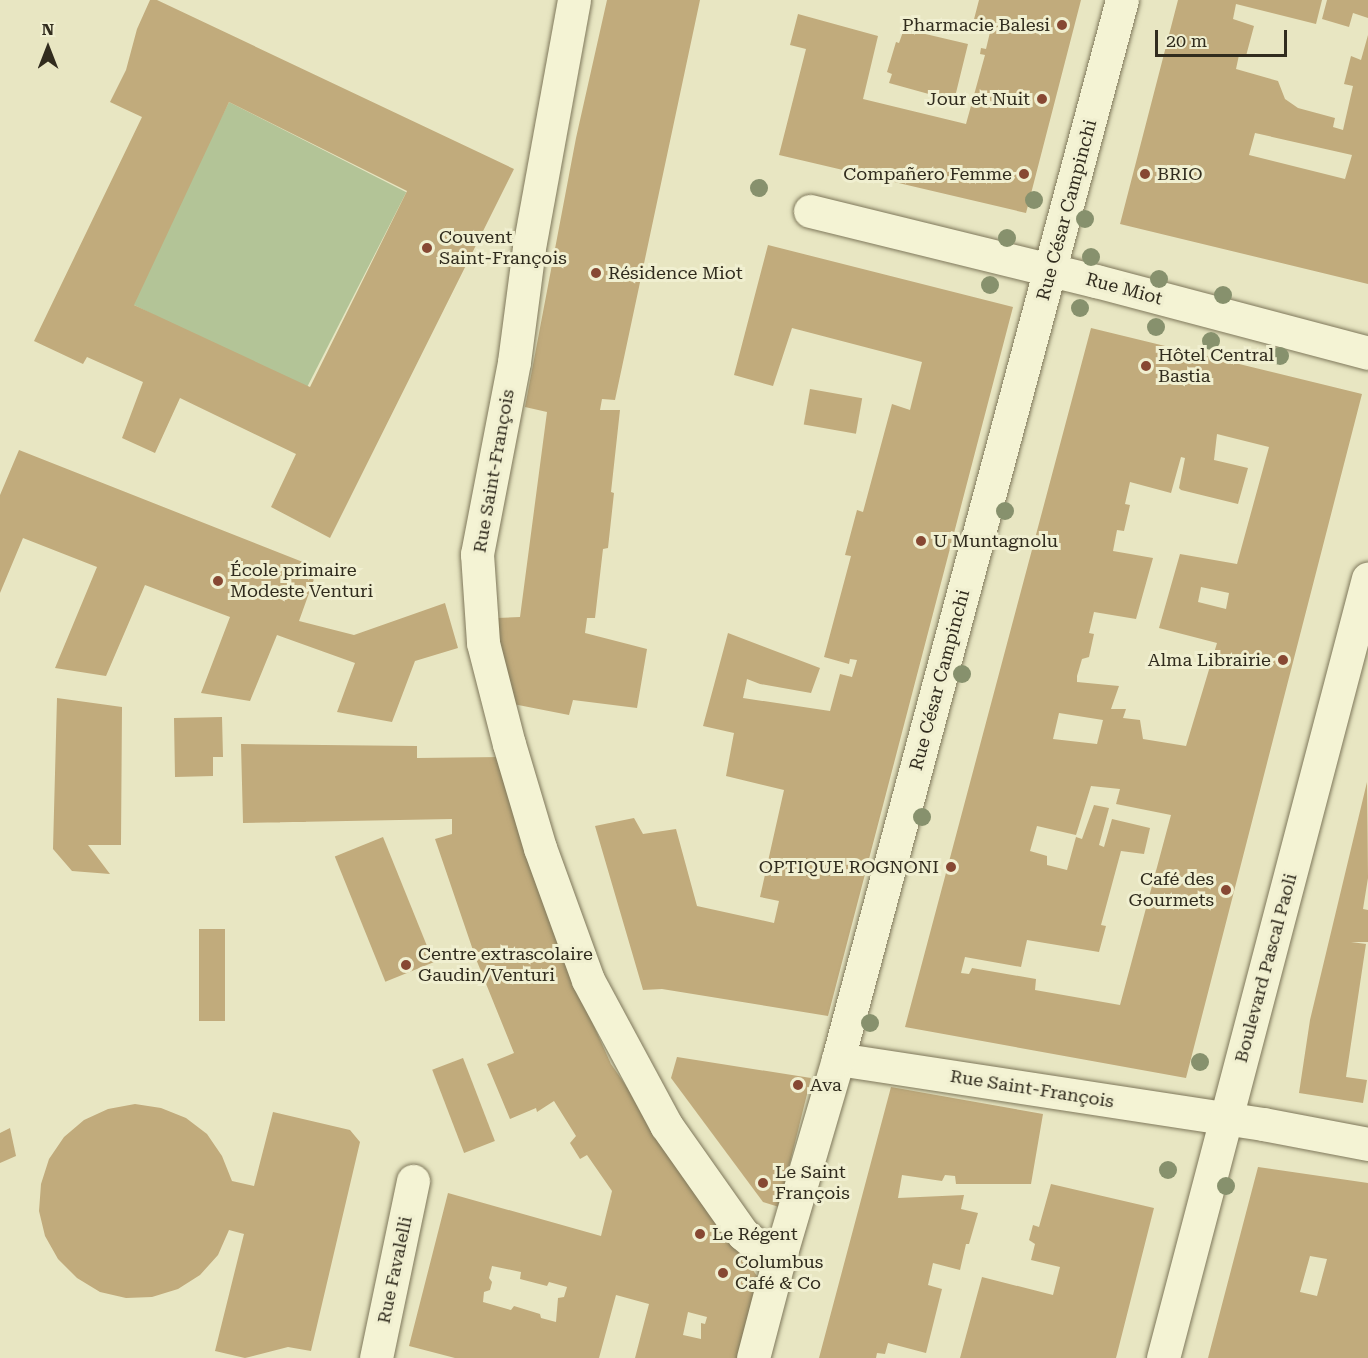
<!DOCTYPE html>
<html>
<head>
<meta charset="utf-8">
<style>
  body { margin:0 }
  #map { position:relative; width:1368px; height:1358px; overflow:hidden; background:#e8e6c2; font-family:"Roboto Serif",serif }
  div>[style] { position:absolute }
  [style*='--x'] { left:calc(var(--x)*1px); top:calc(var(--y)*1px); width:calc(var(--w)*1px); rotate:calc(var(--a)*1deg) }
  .green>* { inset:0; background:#b3c497; transform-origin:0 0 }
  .building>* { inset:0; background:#c1ab7c; transform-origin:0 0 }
  .roads { filter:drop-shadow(0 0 2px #7f785b) drop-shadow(0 0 2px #7f785b) }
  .street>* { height:33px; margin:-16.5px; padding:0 16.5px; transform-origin:16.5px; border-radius:16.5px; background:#f4f3d4 }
  .secondary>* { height:33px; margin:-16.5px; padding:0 16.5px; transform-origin:16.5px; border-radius:16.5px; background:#f4f3d4 }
  .trees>* { width:18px; height:18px; margin:-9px; border-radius:50%; background:#87916d }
  .dots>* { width:16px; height:16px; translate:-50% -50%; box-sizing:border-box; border:3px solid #f0efd0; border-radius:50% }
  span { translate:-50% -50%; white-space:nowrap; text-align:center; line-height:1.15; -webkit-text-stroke:6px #f0efd0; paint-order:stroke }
  .poi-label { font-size:18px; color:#312c1e }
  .right { translate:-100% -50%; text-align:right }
  .left { translate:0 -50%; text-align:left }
  .street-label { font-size:18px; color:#312c1e }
  .north { position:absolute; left:18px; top:18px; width:60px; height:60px; -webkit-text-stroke:4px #f0efd0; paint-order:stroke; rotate:0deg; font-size:16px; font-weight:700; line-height:24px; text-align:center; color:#312c1e }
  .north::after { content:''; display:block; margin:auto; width:21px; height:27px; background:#312c1e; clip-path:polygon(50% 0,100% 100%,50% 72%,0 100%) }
  .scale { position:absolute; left:1155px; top:30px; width:132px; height:27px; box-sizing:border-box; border:3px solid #312c1e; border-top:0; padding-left:8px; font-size:18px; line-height:21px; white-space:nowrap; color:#312c1e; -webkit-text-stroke:4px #f0efd0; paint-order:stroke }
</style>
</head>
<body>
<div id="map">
  <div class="green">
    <div style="left:229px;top:102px;width:199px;height:224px;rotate:27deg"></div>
  </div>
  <div class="building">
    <div style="clip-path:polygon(evenodd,150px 0,157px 0,514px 169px,330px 538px,271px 507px,296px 454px,180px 398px,155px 453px,122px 438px,143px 382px,87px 357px,83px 364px,34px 341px,142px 117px,110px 102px,126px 70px,137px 29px,150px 0,229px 102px,407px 191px,310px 387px,134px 305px,229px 102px)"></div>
    <div style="clip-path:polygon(607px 0,700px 0,615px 400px,602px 399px,600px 410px,620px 410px,611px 492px,614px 493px,608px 548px,603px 549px,595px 618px,587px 618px,585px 633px,647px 649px,637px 708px,573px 700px,569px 715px,508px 703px,497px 618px,520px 617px,547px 412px,525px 407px,576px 138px)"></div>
    <div style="clip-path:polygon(979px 0,1081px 0,1026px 213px,779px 155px,806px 49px,790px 45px,798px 14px,878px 36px,863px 99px,966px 124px,985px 55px,980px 54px,981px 48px,986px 49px,991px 28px,973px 23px)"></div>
    <div style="clip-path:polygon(evenodd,1178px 0,1322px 0,1316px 24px,1236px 4px,1233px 19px,1254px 26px,1246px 56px,1239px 55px,1236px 69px,1278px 81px,1285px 99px,1298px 108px,1335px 118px,1333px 127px,1343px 130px,1353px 86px,1344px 84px,1351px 56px,1361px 60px,1368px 35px,1368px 284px,1120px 224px,1178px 0,1255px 133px,1352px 155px,1345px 179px,1249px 155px,1255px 133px)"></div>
    <div style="clip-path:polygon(1327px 0,1368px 0,1368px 18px,1353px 13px,1349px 27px,1322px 19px)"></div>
    <div style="clip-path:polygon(904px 29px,968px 44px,954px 101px,889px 83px,892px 74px,887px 72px,896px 42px,899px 43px)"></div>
    <div style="clip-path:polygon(768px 245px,1013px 307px,828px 1016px,662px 989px,643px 990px,595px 826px,634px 818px,643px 834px,676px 829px,697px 906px,774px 923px,779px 901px,760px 897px,784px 790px,726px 776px,734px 733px,703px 726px,728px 633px,820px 668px,811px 693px,760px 684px,747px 679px,743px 698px,830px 711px,840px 674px,852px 677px,857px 660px,850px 659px,849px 664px,824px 657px,851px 556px,845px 555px,857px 510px,863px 512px,892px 404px,910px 410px,922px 362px,792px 328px,773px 386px,734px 375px)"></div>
    <div style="clip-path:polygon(evenodd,1091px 328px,1362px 394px,1186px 1078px,905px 1027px,1091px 328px,1217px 434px,1269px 447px,1237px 564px,1180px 554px,1159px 628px,1217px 643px,1186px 746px,1143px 739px,1140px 720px,1123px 718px,1126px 709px,1111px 709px,1119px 686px,1077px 682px,1077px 676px,1082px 659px,1089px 657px,1094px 634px,1089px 633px,1094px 612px,1136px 619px,1153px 558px,1113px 551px,1117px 530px,1124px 531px,1130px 505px,1125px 504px,1130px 482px,1171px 493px,1181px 457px,1185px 458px,1179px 488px,1181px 490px,1238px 504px,1248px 468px,1214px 460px,1217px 434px,1091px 328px,1201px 587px,1229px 593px,1226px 609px,1198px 602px,1201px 587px,1091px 328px,1059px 713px,1103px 720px,1097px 744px,1053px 739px,1059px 713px,1091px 328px,1091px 786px,1120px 789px,1116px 804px,1171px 815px,1120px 1005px,1035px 990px,1036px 979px,972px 968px,969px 974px,961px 973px,965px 957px,1021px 967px,1027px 940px,1099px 952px,1106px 926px,1101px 925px,1121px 851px,1144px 854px,1150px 828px,1112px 819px,1104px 847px,1099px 845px,1109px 808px,1094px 805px,1082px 839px,1076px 837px,1067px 870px,1047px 865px,1047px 856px,1030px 851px,1037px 826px,1076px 835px,1091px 786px)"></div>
    <div style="left:810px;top:389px;width:53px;height:36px;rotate:10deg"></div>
    <div style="clip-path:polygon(19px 450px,318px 568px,299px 621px,354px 635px,445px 603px,458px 648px,415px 661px,392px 722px,337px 712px,355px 663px,277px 635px,250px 701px,201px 693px,230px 617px,145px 585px,106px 676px,55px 668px,97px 567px,23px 538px,0 593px,0 495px)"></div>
    <div style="clip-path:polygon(57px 698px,122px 707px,121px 845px,88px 845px,110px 874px,72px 871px,53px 849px)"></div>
    <div style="clip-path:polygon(222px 717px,223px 757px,213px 757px,213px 776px,175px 777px,174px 718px)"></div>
    <div style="clip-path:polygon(evenodd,241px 744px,417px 746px,417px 758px,502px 757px,580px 995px,611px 1064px,757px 1276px,759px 1281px,739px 1358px,635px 1358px,649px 1304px,616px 1295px,599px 1358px,455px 1358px,409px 1346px,448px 1193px,601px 1236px,612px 1191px,587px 1155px,580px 1159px,570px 1143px,576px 1136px,554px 1101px,537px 1112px,536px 1108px,510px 1119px,487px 1064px,514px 1053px,476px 959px,435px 839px,452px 834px,452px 819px,243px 823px,241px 744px,492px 1266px,521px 1272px,520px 1279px,547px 1286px,549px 1282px,567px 1287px,564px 1297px,558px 1298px,556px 1322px,541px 1318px,540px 1314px,514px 1306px,511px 1310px,483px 1302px,484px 1292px,490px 1290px,492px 1282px,489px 1278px,492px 1266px,241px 744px,688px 1312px,707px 1317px,705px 1324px,701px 1323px,701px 1339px,683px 1335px,688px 1312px)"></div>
    <div style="clip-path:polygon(1367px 782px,1368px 878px,1363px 909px,1368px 910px,1368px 942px,1351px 942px,1366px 944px,1346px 1077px,1367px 1080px,1363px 1103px,1299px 1093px,1310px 1020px)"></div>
    <div style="left:383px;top:837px;width:135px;height:52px;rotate:68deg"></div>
    <div style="left:199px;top:929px;width:26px;height:92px"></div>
    <div style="clip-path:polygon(677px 1057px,811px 1078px,779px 1207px,763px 1202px,671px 1078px)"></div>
    <div style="left:463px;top:1058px;width:89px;height:33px;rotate:69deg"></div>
    <div style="clip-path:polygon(891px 1087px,1043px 1114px,1031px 1184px,956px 1184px,955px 1176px,945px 1175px,942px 1181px,902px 1175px,898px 1198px,964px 1195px,961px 1209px,978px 1213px,969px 1244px,966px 1244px,960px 1270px,933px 1263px,928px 1285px,942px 1289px,926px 1353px,888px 1343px,885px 1354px,877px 1353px,876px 1358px,819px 1358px)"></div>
    <div style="clip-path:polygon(135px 1104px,161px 1108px,186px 1118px,207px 1134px,222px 1156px,232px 1181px,254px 1186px,273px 1112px,350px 1130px,360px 1142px,311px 1351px,288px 1347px,245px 1358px,215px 1351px,244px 1234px,229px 1230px,218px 1255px,200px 1275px,178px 1289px,152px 1297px,126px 1298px,100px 1292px,77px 1278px,58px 1259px,45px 1236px,39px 1211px,41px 1184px,49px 1159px,64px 1137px,84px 1120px,108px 1109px)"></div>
    <div style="clip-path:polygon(10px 1128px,16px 1156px,0 1163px,0 1133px)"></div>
    <div style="clip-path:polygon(evenodd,1258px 1167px,1368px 1183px,1368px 1358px,1208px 1358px,1258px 1167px,1310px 1256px,1327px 1259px,1317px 1296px,1300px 1292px,1310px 1256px)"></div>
    <div style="clip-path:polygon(1051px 1184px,1154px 1208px,1116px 1358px,960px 1358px,982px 1277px,1053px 1295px,1060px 1267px,1031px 1260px,1035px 1244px,1029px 1240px,1033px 1225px,1039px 1227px)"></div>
  </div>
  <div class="roads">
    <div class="street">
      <div style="--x:574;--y:0;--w:252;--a:100.3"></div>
      <div style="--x:529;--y:248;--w:115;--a:97.5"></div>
      <div style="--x:514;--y:362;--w:196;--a:100.9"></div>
      <div style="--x:477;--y:554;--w:89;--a:86.1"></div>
      <div style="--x:483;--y:643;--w:104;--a:75.6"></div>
      <div style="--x:509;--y:744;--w:109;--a:73.4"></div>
      <div style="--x:540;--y:848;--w:140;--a:70"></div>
      <div style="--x:588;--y:980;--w:165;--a:61.7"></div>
      <div style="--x:666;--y:1125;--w:133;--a:54.8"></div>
      <div style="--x:743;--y:1234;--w:45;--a:39.6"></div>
      <div style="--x:810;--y:211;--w:294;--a:13.8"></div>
      <div style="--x:1096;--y:281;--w:281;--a:14.8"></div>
      <div style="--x:838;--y:1059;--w:430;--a:8.7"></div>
      <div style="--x:1263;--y:1124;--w:107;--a:10.8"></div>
      <div style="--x:376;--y:1358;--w:181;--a:-78.2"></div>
    </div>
    <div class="secondary">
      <div style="--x:753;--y:1358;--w:98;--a:-75.3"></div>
      <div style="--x:778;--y:1263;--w:213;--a:-73.6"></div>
      <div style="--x:838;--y:1059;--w:1096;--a:-74.99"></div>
      <div style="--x:1163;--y:1358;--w:806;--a:-75.27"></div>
    </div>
  </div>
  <div class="trees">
    <div style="left:759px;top:188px"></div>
    <div style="left:1034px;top:200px"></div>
    <div style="left:1085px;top:219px"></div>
    <div style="left:1007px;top:238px"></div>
    <div style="left:1091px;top:257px"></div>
    <div style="left:1159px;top:279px"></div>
    <div style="left:990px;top:285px"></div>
    <div style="left:1223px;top:295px"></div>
    <div style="left:1080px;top:308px"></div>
    <div style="left:1156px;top:327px"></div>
    <div style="left:1211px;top:341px"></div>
    <div style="left:1280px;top:356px"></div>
    <div style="left:1005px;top:511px"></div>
    <div style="left:962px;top:674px"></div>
    <div style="left:922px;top:817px"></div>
    <div style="left:870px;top:1023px"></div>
    <div style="left:1200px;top:1062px"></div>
    <div style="left:1168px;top:1170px"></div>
    <div style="left:1226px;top:1186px"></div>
  </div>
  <div class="dots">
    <div style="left:1062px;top:25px;background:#874833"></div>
    <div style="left:1042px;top:99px;background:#874833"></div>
    <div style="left:1024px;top:174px;background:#874833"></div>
    <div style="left:1145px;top:174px;background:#874833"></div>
    <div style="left:427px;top:248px;background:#874833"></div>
    <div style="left:596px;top:273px;background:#874833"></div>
    <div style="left:1146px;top:366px;background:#874833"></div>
    <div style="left:921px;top:541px;background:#874833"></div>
    <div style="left:218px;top:581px;background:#874833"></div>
    <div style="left:1283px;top:660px;background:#874833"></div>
    <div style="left:951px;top:867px;background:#874833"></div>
    <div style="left:1226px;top:890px;background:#874833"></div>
    <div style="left:406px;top:965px;background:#874833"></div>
    <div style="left:798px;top:1085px;background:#874833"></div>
    <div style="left:763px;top:1183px;background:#874833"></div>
    <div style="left:700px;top:1234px;background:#874833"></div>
    <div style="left:723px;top:1273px;background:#874833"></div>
  </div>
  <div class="poi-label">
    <span class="right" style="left:1050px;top:25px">Pharmacie Balesi</span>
    <span class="right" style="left:1030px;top:99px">Jour et Nuit</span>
    <span class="right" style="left:1012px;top:174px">Compañero Femme</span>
    <span class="left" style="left:1157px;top:174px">BRIO</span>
    <span class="left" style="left:439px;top:248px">Couvent<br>Saint-François</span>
    <span class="left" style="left:608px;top:273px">Résidence Miot</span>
    <span class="left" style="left:1158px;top:366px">Hôtel Central<br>Bastia</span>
    <span class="left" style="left:933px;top:541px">U Muntagnolu</span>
    <span class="left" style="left:230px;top:581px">École primaire<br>Modeste Venturi</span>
    <span class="right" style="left:1271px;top:660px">Alma Librairie</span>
    <span class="right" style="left:939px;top:867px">OPTIQUE ROGNONI</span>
    <span class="right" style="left:1214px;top:890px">Café des<br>Gourmets</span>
    <span class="left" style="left:418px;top:965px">Centre extrascolaire<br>Gaudin/Venturi</span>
    <span class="left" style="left:810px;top:1085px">Ava</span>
    <span class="left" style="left:775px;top:1183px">Le Saint<br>François</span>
    <span class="left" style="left:712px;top:1234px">Le Régent</span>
    <span class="left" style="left:735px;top:1273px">Columbus<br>Café &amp; Co</span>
  </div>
  <div class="street-label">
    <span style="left:1067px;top:210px;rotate:-75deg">Rue César Campinchi</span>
    <span style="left:1124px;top:289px;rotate:15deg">Rue Miot</span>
    <span style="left:494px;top:471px;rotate:-80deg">Rue Saint-François</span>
    <span style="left:940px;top:680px;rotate:-75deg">Rue César Campinchi</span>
    <span style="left:1266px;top:968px;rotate:-75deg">Boulevard Pascal Paoli</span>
    <span style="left:1032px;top:1089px;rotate:9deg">Rue Saint-François</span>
    <span style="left:395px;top:1270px;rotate:-78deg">Rue Favalelli</span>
  </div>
  <div class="north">N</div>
  <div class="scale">20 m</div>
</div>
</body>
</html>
